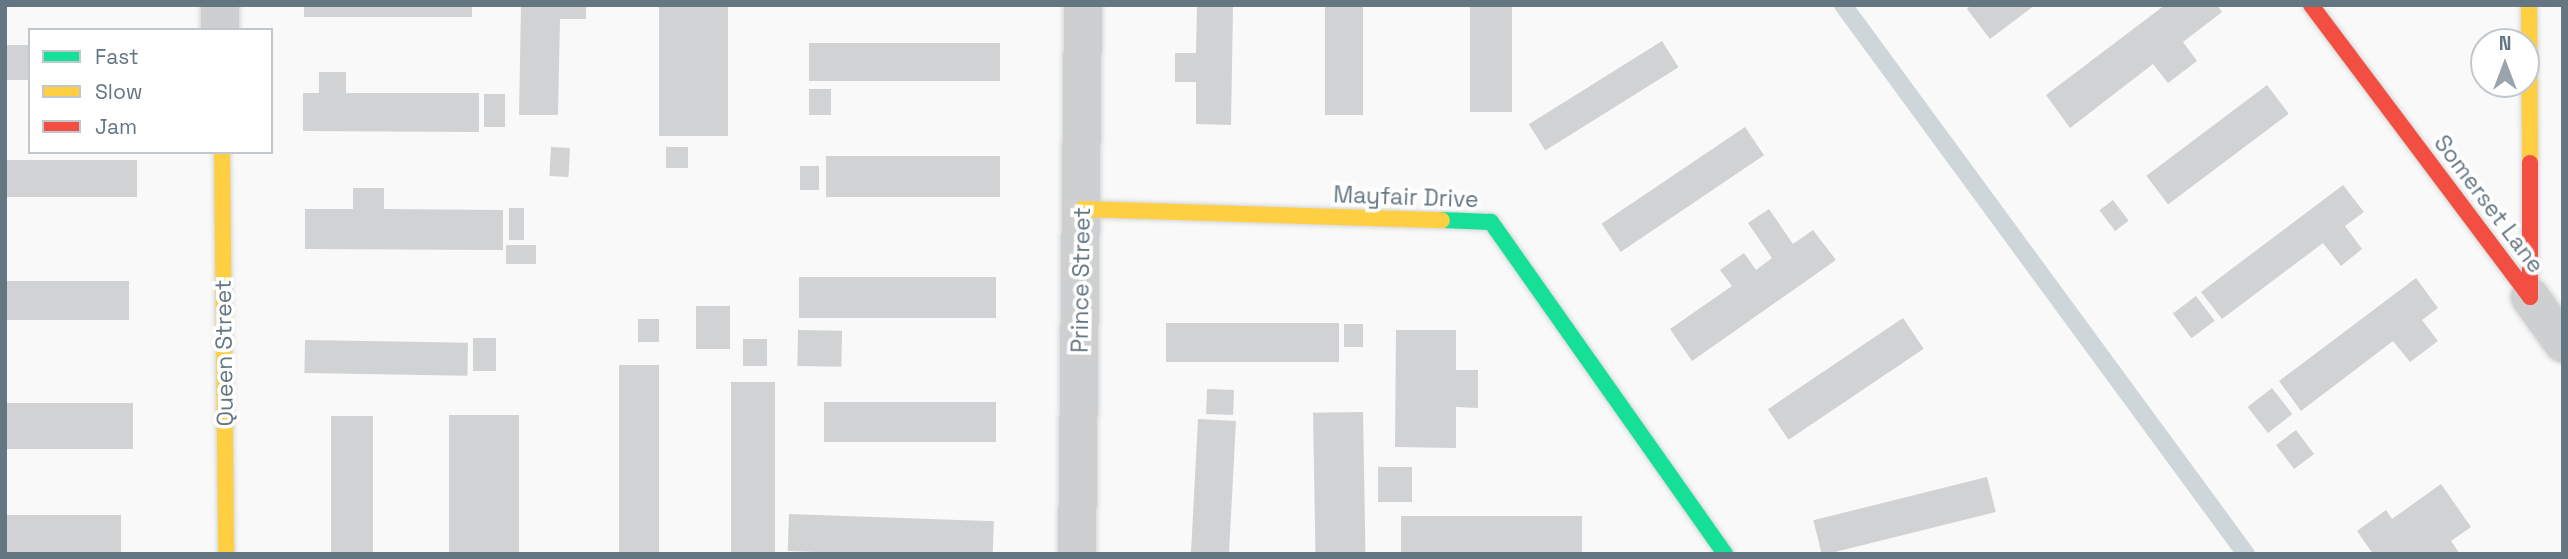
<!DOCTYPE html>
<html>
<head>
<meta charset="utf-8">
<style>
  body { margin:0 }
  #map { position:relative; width:2568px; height:559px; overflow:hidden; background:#f9f9f9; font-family:"Space Grotesk",sans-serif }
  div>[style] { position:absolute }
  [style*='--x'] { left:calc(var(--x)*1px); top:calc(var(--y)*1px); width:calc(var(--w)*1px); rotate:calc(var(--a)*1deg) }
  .stream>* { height:18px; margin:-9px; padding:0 9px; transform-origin:9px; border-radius:9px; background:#ced6d9 }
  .building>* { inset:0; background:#d0d2d3; transform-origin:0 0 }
  .roads { filter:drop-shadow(0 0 2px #d5d6d7) drop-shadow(0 0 2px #d5d6d7) }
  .street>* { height:38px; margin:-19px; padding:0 19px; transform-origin:19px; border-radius:19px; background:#cecfd0 }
  .fast>* { height:16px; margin:-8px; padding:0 8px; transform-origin:8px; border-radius:8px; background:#16e098 }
  .slow>* { height:16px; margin:-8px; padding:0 8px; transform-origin:8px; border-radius:8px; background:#ffcf43 }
  .jam>* { height:16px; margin:-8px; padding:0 8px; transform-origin:8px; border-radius:8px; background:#f24e42 }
  span { translate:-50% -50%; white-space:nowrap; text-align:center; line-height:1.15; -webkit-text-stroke:7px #fff; paint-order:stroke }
  .street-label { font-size:23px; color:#657683 }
  .frame { position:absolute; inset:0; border:7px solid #657683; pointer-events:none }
  .legend { position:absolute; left:28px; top:28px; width:245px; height:126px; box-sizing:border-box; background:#fff; border:2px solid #c1c8cd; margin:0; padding:9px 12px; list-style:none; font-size:21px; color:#657683 }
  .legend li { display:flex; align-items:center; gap:14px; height:35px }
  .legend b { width:35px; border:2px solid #c1c8cd }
  .north { position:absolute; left:2470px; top:28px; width:70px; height:70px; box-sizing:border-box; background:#fff; border:2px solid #c1c8cd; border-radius:50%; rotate:0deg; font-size:19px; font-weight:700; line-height:28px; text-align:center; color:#657683 }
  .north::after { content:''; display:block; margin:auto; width:24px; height:32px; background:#99a4ac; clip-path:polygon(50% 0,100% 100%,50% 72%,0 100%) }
</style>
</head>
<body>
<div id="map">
  <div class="stream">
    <div style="--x:1843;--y:5;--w:681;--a:53.72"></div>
  </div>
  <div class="building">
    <div style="left:304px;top:5px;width:168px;height:12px"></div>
    <div style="clip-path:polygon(521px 5px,586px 5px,586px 19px,560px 19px,558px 115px,519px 115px)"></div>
    <div style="left:659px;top:5px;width:69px;height:131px"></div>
    <div style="clip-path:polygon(1197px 5px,1233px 5px,1231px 125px,1196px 124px,1196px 82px,1175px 82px,1175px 53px,1196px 53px)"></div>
    <div style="left:1325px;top:5px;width:38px;height:110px"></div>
    <div style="left:1470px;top:5px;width:42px;height:107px"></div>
    <div style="clip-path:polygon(1971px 5px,2035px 5px,1990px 39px,1967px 9px)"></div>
    <div style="clip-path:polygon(2165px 5px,2217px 5px,2222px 12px,2183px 42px,2197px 61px,2168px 83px,2153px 64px,2070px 128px,2046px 95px)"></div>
    <div style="left:1662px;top:41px;width:31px;height:157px;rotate:58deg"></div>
    <div style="left:809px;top:43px;width:191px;height:38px"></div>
    <div style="left:5px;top:45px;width:25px;height:35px"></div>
    <div style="clip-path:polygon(319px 72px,346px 72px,346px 93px,479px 93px,479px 132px,303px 131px,303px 93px,319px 93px)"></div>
    <div style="left:2267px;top:85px;width:36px;height:151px;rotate:53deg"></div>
    <div style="left:809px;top:89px;width:22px;height:26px"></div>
    <div style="left:484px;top:94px;width:21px;height:33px"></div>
    <div style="left:1745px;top:127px;width:34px;height:173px;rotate:56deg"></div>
    <div style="left:551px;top:147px;width:19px;height:29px;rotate:3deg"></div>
    <div style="left:666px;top:147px;width:22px;height:21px"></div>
    <div style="left:826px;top:156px;width:174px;height:41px"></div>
    <div style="left:5px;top:160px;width:132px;height:37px"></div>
    <div style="left:800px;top:166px;width:19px;height:24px"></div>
    <div style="clip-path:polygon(2343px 185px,2364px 212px,2345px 226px,2362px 249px,2341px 266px,2323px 243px,2222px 319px,2201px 292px)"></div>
    <div style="clip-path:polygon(353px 188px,384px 188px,384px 209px,503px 210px,503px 250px,305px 249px,305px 209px,353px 209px)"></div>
    <div style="left:2113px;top:200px;width:26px;height:17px;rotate:53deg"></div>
    <div style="left:509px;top:208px;width:15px;height:32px"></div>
    <div style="clip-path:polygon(1769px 209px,1793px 244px,1813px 230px,1836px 260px,1692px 361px,1670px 329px,1732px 286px,1720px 270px,1744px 253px,1756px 270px,1772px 258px,1748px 223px)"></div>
    <div style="left:506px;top:245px;width:30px;height:19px"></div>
    <div style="left:799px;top:277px;width:197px;height:41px"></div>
    <div style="clip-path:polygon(2416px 278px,2438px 308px,2422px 320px,2438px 341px,2410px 362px,2393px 341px,2301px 411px,2279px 381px)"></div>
    <div style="left:5px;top:281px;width:124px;height:39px"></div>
    <div style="left:2196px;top:296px;width:31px;height:29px;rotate:53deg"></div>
    <div style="left:696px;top:306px;width:34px;height:43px"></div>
    <div style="left:1903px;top:318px;width:37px;height:163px;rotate:56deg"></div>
    <div style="left:638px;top:319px;width:21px;height:23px"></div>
    <div style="left:1166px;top:323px;width:173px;height:39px"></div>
    <div style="left:1344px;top:324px;width:19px;height:23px"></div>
    <div style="left:798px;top:330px;width:44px;height:36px;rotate:1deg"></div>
    <div style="clip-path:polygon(1396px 330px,1456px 330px,1456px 370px,1478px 370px,1478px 408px,1456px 407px,1456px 448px,1395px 447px)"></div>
    <div style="left:473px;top:338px;width:23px;height:33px"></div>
    <div style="left:743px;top:339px;width:24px;height:27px"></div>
    <div style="left:305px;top:340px;width:163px;height:33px;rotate:1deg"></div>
    <div style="left:619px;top:365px;width:40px;height:189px"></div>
    <div style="left:731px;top:382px;width:44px;height:172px"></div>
    <div style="left:2272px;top:388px;width:33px;height:31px;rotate:52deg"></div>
    <div style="left:1207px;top:389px;width:27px;height:25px;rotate:2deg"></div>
    <div style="left:824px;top:402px;width:172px;height:40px"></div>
    <div style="left:5px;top:403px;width:128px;height:46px"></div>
    <div style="left:1363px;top:412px;width:142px;height:50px;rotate:89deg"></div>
    <div style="left:449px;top:415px;width:70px;height:139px"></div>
    <div style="left:331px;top:416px;width:42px;height:138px"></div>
    <div style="left:1198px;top:419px;width:38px;height:135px;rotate:3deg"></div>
    <div style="left:2296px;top:430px;width:30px;height:25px;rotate:53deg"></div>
    <div style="left:1412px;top:467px;width:35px;height:34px;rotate:90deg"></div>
    <div style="left:1987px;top:477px;width:36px;height:179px;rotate:76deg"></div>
    <div style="clip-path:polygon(2441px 484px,2471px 527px,2451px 541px,2460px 554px,2373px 554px,2357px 531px,2386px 510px,2392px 519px)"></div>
    <div style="left:789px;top:514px;width:205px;height:37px;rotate:2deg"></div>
    <div style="left:5px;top:515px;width:116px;height:39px"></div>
    <div style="left:1582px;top:516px;width:38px;height:181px;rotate:90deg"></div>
  </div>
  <div class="roads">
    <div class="street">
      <div style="--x:220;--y:5;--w:25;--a:90"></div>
      <div style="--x:2530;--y:297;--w:57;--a:54.3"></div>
      <div style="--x:1077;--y:554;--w:549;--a:-89.37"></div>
    </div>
    <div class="fast">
      <div style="--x:1442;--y:220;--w:49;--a:2.3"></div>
      <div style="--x:1491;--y:222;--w:406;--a:54.8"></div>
    </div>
    <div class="slow">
      <div style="--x:2529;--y:5;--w:158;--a:89.6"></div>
      <div style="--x:222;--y:152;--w:402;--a:89.4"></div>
      <div style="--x:1082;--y:209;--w:360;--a:1.8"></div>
    </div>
    <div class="jam">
      <div style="--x:2311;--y:5;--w:365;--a:53.1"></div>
      <div style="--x:2530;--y:297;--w:134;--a:-90"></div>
    </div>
  </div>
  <div class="street-label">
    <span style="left:1406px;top:197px;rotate:2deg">Mayfair Drive</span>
    <span style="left:2489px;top:204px;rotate:53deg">Somerset Lane</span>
    <span style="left:1081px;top:280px;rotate:-89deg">Prince Street</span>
    <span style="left:224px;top:353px;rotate:-91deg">Queen Street</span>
  </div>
  <div class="frame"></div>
  <ul class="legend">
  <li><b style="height:9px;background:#16e098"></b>Fast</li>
  <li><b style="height:9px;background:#ffcf43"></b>Slow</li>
  <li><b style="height:9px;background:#f24e42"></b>Jam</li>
  </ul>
  <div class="north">N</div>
</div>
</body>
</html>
